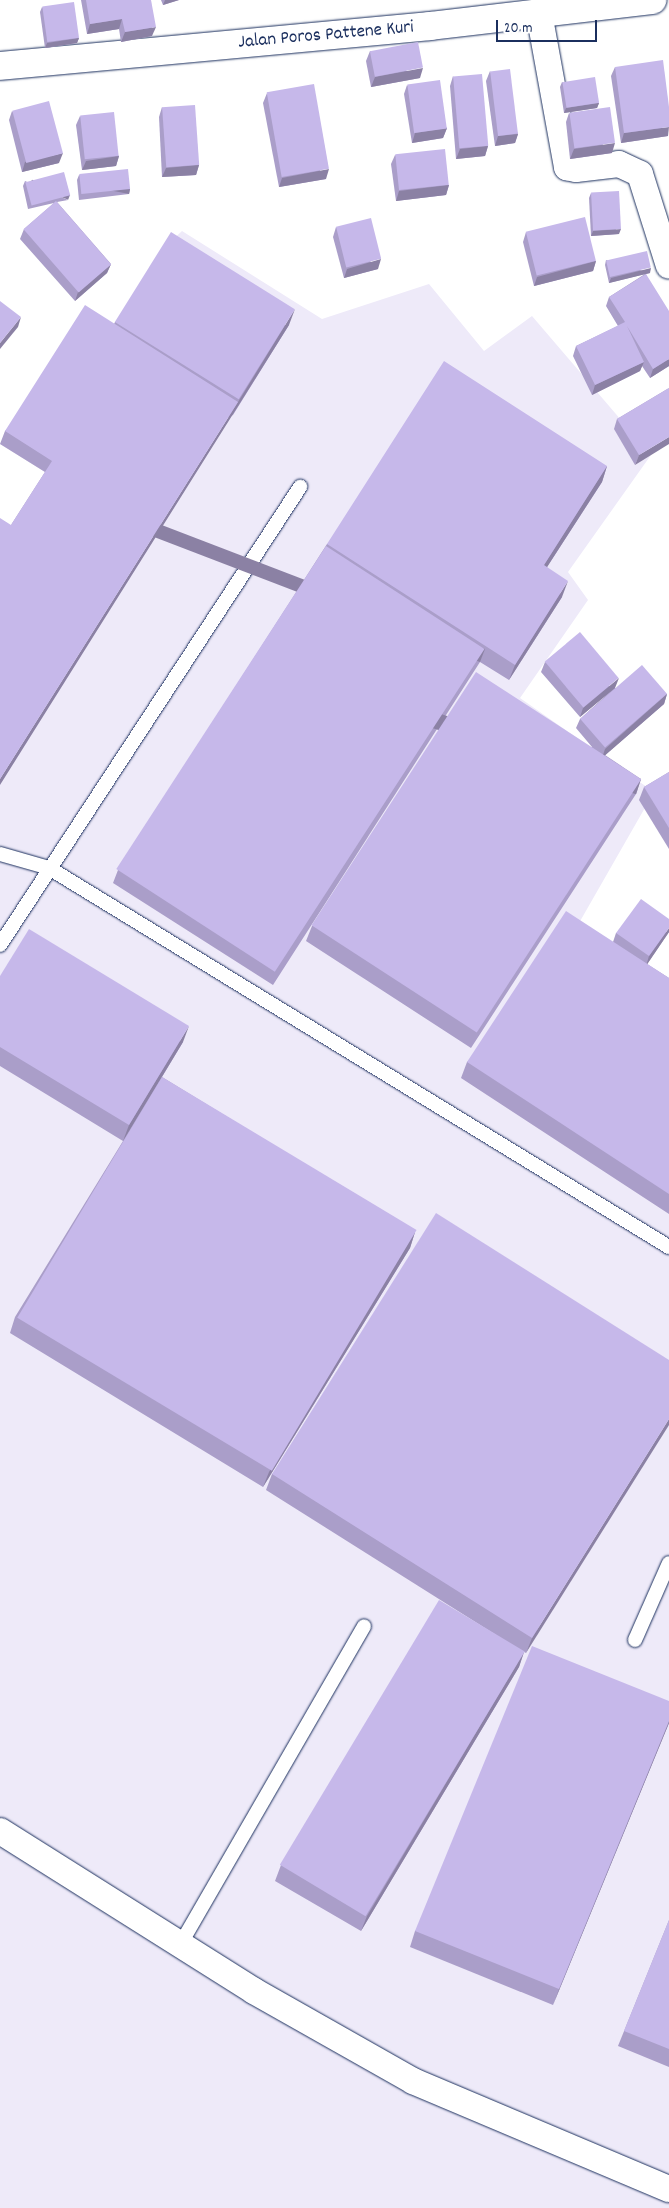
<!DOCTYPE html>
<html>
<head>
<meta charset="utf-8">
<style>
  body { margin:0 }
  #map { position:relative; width:669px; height:2208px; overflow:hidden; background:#fff; font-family:Dekko,sans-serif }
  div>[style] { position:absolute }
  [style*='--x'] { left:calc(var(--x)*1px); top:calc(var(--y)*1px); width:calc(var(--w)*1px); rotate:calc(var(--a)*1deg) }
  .built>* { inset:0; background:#eeeaf9 }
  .roads { filter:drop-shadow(0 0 1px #1b2f5e) drop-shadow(0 0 1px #1b2f5e) }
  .lane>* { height:14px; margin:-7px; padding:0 7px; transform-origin:7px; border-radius:7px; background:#fff }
  .street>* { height:26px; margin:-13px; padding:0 13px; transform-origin:13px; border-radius:13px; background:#fff }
  .secondary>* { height:28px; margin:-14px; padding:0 14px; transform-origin:14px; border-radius:14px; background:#fff }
  .wall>* { inset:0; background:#aa9ec9 }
  .shaded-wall>* { inset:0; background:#8b81a4; transform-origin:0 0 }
  .building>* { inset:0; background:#c6b8ea; transform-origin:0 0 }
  span { translate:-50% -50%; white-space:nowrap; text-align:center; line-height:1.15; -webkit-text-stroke:5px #fff; paint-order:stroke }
  .street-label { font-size:19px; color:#1b2f5e }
  .scale { position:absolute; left:496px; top:20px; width:101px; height:22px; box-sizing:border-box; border:2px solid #1b2f5e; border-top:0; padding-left:6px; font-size:15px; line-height:18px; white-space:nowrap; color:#1b2f5e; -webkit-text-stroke:4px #fff; paint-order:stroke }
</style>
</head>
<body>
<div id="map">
  <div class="built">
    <div style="clip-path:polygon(182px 231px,322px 319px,429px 284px,484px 351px,532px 316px,651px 455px,568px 572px,588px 600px,520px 698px,654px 792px,579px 923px,669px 985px,669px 2208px,0 2208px,0 534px,6px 538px,48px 474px,0 444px,109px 338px,165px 247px)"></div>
  </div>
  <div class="roads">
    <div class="lane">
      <div style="--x:0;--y:854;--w:51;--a:15.9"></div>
      <div style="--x:49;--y:868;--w:727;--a:31.44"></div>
      <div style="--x:0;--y:945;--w:548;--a:-56.77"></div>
      <div style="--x:635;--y:1640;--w:84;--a:-66.2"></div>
      <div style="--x:180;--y:1945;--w:368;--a:-60"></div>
    </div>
    <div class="street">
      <div style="--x:539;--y:13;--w:157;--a:79.7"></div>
      <div style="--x:567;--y:167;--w:9;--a:13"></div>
      <div style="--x:576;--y:169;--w:43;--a:-6.6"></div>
      <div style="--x:619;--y:164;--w:23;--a:25"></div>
      <div style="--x:640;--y:174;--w:96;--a:72.5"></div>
      <div style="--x:0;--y:1831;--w:300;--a:32.2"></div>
      <div style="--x:254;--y:1991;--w:183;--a:29.5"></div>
      <div style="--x:413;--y:2081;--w:278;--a:22.9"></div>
    </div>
    <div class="secondary">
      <div style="--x:0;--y:66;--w:432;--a:-5.3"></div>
      <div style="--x:430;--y:26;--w:224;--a:-6.7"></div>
    </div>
  </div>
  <div class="wall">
    <div style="clip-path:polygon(81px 0,151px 0,152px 36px,121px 42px,119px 29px,87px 34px)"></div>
    <div style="clip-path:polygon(161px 0,179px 0,163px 5px)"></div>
    <div style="clip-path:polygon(42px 7px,79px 38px,77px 43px,45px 48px,40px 12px)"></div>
    <div style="clip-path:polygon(370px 51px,420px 78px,371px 87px,366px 61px)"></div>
    <div style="clip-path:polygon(615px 67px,668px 136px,621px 143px,611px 76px)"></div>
    <div style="clip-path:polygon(490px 71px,518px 134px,515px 143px,495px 146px,486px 81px)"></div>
    <div style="clip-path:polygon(453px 76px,488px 146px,485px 156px,456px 159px,450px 86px)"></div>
    <div style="clip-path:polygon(562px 82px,599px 103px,597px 108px,564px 113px,560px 87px)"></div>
    <div style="clip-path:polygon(407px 85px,447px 128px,443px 138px,412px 143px,404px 94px)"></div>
    <div style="clip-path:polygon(267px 93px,326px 179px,279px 187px,263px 103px)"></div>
    <div style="clip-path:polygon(162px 107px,199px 165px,196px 175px,162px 177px,159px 117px)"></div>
    <div style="clip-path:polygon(12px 111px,59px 163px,22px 172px,9px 120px)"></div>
    <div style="clip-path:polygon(569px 113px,612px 153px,570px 159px,566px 122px)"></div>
    <div style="clip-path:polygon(80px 116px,119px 156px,116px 166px,82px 170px,76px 125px)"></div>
    <div style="clip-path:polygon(395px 155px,449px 185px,446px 195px,396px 201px,391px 164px)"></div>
    <div style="clip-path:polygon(79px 175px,130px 189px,129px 194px,79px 200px,77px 180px)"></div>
    <div style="clip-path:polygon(25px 181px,68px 200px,57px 202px,111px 264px,107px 273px,75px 301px,20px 239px,24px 229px,54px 203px,28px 209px,23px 186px)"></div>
    <div style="clip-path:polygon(591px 193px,619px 234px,591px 236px,589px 198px)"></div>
    <div style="clip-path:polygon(336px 227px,378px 269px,344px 278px,333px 237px)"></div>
    <div style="clip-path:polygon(526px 232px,596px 261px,593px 271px,534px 286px,523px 242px)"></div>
    <div style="clip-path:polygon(606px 260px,650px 273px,646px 274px,669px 366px,650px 378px,642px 366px,640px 371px,592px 395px,573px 356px,576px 346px,618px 326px,606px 306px,609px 297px,645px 274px,609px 283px,605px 265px)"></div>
    <div style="clip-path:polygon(115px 322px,289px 325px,233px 415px,11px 525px,45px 472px,0 444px,5px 431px,114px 324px)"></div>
    <div style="clip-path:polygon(669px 388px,635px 465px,614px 429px,617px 419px)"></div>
    <div style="clip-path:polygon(607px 466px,602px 482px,547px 567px,562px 597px,509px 680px,480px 662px,273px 985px,113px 883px,118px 870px,327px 544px)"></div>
    <div style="clip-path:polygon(545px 662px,615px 688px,667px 694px,664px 704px,605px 755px,641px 779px,636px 794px,471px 1048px,306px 941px,312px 926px,592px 747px,576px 728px,580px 719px,612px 690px,580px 717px,541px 672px)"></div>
    <div style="clip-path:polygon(669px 772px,669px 849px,639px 800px,644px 787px)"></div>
    <div style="clip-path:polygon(669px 932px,647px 964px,669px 978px,669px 1214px,461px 1078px,467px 1062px,613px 942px,616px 933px)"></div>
    <div style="clip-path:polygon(0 976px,183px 1042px,162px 1077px,415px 1232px,410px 1248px,263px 1487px,10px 1333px,15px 1317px,123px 1141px,0 1066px)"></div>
    <div style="clip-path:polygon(669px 1360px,526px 1653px,524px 1652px,519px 1667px,361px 1931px,275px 1881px,281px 1865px,496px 1635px,266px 1490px,272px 1474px)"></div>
    <div style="clip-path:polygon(669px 1701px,669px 1723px,553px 2005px,410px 1947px,415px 1931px)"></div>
    <div style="clip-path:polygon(669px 1920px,669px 2067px,618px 2046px)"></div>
  </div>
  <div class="shaded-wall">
    <div style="clip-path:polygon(165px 0,179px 0,163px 5px)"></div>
    <div style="clip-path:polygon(122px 19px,119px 29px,87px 34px,90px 24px)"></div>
    <div style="clip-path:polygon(156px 27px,152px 36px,121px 42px,125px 32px)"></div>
    <div style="clip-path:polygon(79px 38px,77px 43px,45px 48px,47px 43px)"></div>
    <div style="clip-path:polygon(423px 68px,420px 78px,371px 87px,375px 77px)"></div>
    <div style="clip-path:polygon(599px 103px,597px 108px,564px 113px,566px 108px)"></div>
    <div style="clip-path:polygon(669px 127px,668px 136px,621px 143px,624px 133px)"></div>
    <div style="clip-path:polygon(447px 128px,443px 138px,412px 143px,415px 133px)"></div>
    <div style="clip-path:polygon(518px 134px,515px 143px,495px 146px,498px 136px)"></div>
    <div style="clip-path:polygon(615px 143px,612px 153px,570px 159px,574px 149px)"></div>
    <div style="clip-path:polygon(488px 146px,485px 156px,456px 159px,460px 149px)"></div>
    <div style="clip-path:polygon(63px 153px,59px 163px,22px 172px,25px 162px)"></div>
    <div style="clip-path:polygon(119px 156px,116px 166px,82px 170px,86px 161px)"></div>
    <div style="clip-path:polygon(199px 165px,196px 175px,162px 177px,166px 168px)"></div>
    <div style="clip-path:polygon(329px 169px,326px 179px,279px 187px,282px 178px)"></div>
    <div style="clip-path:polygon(449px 185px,446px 195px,396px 201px,399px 191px)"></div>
    <div style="left:130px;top:189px;width:5px;height:49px;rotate:101deg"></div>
    <div style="left:70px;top:195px;width:5px;height:41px;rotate:112deg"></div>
    <div style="clip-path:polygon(621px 229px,619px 234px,591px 236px,593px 231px)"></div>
    <div style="clip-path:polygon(381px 259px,378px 269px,344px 278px,347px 269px)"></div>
    <div style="clip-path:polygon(596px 261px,593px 271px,534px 286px,537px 277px)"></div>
    <div style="clip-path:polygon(111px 264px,107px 273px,75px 301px,78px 292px)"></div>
    <div style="clip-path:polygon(651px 268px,650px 273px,609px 283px,611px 278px)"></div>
    <div style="clip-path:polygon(295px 309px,289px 325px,0 785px,0 779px,238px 402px)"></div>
    <div style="clip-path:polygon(21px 317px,18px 327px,0 349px,0 343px)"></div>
    <div style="clip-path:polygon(669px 359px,669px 366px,650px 378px,653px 369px)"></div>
    <div style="clip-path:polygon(644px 362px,640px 371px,592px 395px,595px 385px)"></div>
    <div style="clip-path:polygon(669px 437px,669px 444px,635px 465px,639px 455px)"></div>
    <div style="clip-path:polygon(607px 466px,602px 482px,538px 581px,544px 565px)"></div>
    <div style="clip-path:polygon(568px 581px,562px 597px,509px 680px,515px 665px)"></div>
    <div style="left:485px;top:649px;width:14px;height:384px;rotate:111deg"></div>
    <div style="clip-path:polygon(619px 678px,615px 688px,580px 717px,583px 708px)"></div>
    <div style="clip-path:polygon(667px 694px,664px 704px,602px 758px,605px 749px)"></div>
    <div style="left:641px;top:779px;width:16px;height:303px;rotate:108deg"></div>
    <div style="clip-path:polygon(669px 928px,669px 932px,646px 966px,649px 956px)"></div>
    <div style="clip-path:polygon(189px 1026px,183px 1042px,123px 1141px,129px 1125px)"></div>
    <div style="clip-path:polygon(415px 1232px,410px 1248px,263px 1487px,269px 1472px)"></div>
    <div style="clip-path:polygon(669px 1419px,669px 1425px,526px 1653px,532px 1638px)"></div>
    <div style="clip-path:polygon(524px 1652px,519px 1667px,361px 1931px,367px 1916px)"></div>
    <div style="clip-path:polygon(669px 1721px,669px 1723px,553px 2005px,559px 1989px)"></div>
  </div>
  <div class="building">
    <div style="clip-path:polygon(86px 0,151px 0,156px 27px,125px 32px,122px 19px,90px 24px)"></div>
    <div style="left:74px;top:2px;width:36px;height:32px;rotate:82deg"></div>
    <div style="left:418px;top:42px;width:26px;height:49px;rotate:79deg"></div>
    <div style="clip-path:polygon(663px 60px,669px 107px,669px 127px,624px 133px,615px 67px)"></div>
    <div style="left:510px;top:69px;width:65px;height:20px;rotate:83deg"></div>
    <div style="left:482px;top:74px;width:72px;height:29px;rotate:85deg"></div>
    <div style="left:595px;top:77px;width:26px;height:33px;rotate:81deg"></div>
    <div style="left:440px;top:80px;width:49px;height:33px;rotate:82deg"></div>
    <div style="left:314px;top:84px;width:86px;height:48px;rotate:80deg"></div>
    <div style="left:49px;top:101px;width:54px;height:38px;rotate:75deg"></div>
    <div style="left:195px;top:105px;width:60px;height:33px;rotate:86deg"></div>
    <div style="left:610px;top:107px;width:36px;height:41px;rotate:82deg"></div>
    <div style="left:114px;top:112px;width:44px;height:34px;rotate:84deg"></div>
    <div style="left:445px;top:149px;width:36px;height:50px;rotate:84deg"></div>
    <div style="left:128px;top:169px;width:20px;height:49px;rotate:84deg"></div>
    <div style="left:64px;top:172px;width:24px;height:40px;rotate:75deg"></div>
    <div style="left:619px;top:191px;width:38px;height:28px;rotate:87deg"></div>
    <div style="left:56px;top:201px;width:84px;height:43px;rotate:49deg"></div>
    <div style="left:585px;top:217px;width:45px;height:61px;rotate:76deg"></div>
    <div style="left:371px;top:218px;width:42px;height:36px;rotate:76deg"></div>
    <div style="left:171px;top:232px;width:146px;height:106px;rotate:32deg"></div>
    <div style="left:647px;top:251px;width:17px;height:42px;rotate:77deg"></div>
    <div style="clip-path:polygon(646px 274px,669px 311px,669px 359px,653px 369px,627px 326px,644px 362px,595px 385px,576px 346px,625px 322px,609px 297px)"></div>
    <div style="clip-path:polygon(0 301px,21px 317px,0 343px)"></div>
    <div style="clip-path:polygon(85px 305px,238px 402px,0 779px,0 518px,11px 525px,52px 461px,5px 431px)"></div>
    <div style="clip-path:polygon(444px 361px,607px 466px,544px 565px,568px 581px,515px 665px,327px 544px)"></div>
    <div style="clip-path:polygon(669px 388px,669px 437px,639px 455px,617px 419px)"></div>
    <div style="left:326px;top:546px;width:189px;height:385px;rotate:33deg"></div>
    <div style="left:580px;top:632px;width:60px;height:46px;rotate:50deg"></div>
    <div style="left:642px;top:665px;width:38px;height:82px;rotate:49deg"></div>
    <div style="left:476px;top:672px;width:197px;height:302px;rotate:33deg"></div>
    <div style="clip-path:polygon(669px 772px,669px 828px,644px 787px)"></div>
    <div style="clip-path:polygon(641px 899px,669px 919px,669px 928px,649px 956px,616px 933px)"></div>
    <div style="clip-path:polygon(566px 911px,669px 978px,669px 1194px,467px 1062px)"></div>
    <div style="clip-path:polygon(29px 929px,189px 1026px,129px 1125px,0 1047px,0 976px)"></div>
    <div style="left:162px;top:1077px;width:297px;height:281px;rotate:31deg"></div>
    <div style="clip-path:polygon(436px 1213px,669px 1360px,669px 1419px,532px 1638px,272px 1474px)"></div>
    <div style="left:439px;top:1600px;width:100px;height:309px;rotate:31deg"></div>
    <div style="clip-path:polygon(532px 1646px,669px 1701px,669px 1721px,559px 1989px,415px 1931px)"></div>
    <div style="clip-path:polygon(669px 1920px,669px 2049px,624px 2031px)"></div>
  </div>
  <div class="street-label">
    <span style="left:326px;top:36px;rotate:-5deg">Jalan Poros Pattene Kuri</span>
  </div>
  <div class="scale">20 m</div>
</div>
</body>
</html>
